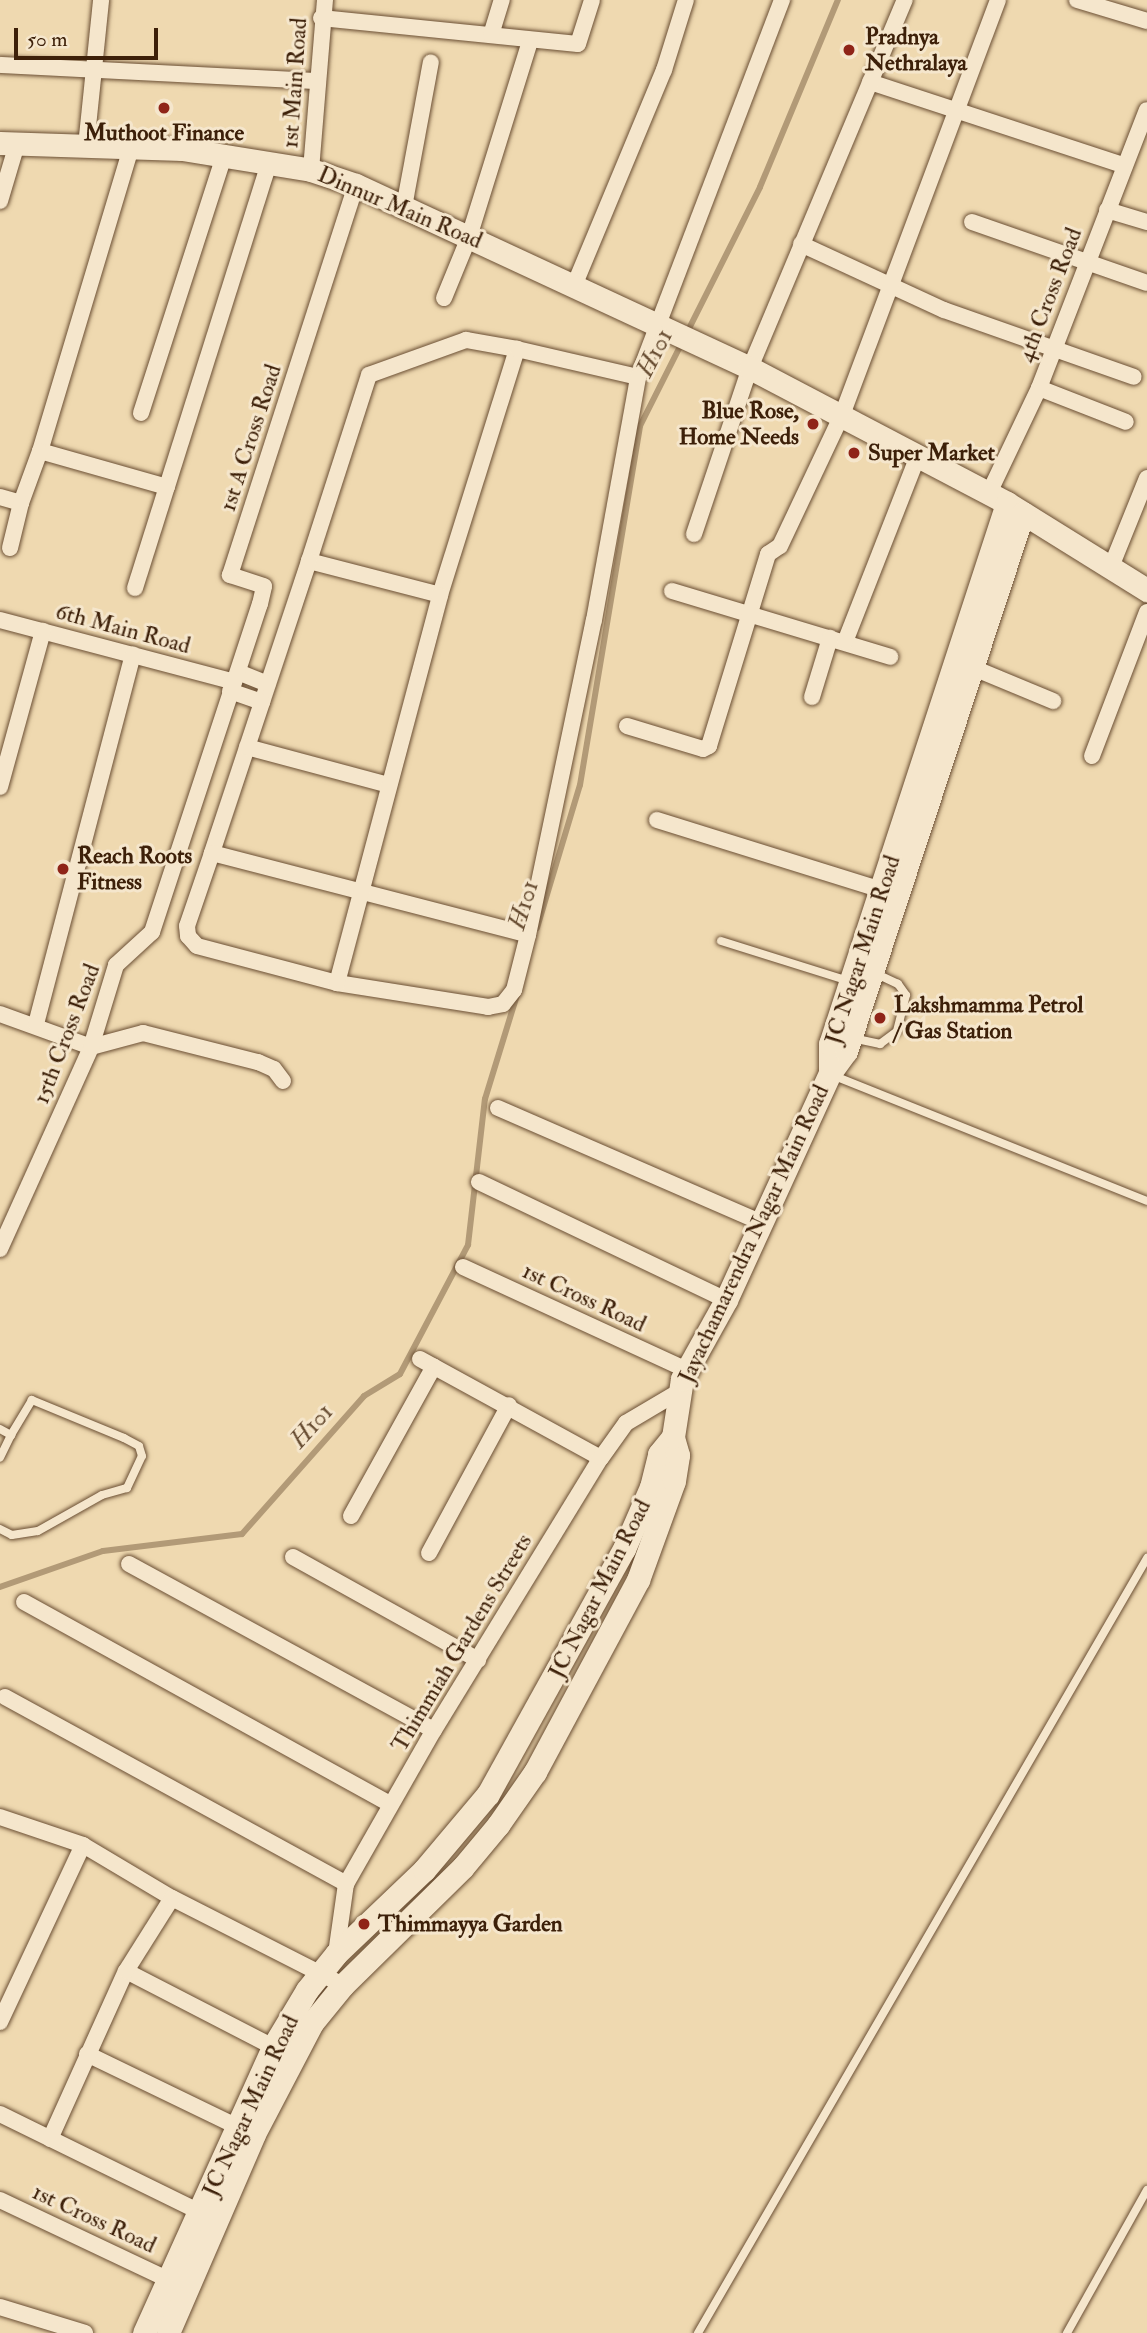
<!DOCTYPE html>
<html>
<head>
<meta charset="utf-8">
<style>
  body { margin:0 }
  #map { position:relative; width:1147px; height:2333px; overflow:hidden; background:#efd9b0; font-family:"IM FELL Double Pica",serif }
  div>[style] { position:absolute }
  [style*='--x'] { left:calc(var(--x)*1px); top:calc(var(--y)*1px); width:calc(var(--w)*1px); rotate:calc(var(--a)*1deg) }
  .stream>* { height:6px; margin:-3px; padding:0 3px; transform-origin:3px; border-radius:3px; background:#b29a77 }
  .roads { filter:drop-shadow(0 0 2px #6a4e33) drop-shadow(0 0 2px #6a4e33) }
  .service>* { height:8px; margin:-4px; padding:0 4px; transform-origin:4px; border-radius:4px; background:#f5e6cc }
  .minor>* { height:16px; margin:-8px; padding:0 8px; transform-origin:8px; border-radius:8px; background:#f5e6cc }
  .secondary>* { height:23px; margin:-11.5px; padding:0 11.5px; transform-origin:11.5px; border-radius:11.5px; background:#f5e6cc }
  .dots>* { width:19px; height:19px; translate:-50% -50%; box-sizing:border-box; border:4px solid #f5e6cc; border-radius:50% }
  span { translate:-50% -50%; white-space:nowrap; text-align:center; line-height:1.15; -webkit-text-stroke:6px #f5e6cc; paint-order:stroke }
  .poi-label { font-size:23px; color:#3d2009; font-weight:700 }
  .left { translate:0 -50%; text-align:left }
  .right { translate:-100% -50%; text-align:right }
  .street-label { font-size:23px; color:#3d2009 }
  .water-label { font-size:24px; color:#664b30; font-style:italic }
  .scale { position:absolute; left:14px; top:28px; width:144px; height:32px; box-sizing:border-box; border:4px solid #3d2009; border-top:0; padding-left:9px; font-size:21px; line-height:24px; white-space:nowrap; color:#3d2009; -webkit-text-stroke:5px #f5e6cc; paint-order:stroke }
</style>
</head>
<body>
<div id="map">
  <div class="stream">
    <div style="--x:537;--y:928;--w:149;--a:-73.3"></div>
    <div style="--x:580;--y:785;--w:364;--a:-80.5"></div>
    <div style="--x:640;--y:426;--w:267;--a:-63.3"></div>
    <div style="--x:760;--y:187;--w:203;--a:-67.4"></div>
    <div style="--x:0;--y:1587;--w:109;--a:-19.3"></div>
    <div style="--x:103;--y:1551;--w:140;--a:-7"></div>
    <div style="--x:242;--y:1534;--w:184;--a:-48.5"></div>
    <div style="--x:364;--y:1396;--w:42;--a:-31.4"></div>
    <div style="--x:400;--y:1374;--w:146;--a:-62.2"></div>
    <div style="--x:468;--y:1245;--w:147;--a:-83.4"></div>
    <div style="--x:485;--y:1099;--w:109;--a:-72.9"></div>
  </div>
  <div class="roads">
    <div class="service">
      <div style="--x:721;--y:941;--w:134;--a:17.4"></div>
      <div style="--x:852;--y:1038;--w:29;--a:12"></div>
      <div style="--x:880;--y:1044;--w:21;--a:-37"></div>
      <div style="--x:897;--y:1031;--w:37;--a:-76"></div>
      <div style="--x:906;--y:995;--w:14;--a:-126"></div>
      <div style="--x:898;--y:984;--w:29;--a:-155"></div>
      <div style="--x:832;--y:1075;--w:339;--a:21.8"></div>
      <div style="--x:0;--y:1429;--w:13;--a:29"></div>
      <div style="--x:11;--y:1435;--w:25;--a:116"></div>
      <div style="--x:0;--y:1529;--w:13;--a:27"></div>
      <div style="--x:12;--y:1535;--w:26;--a:-9"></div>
      <div style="--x:38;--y:1531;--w:73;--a:-29.4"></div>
      <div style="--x:102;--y:1495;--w:26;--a:-16"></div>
      <div style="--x:127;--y:1488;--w:35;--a:-65"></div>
      <div style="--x:142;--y:1456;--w:10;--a:-107"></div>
      <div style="--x:139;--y:1446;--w:17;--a:-152"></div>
      <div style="--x:124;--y:1438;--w:100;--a:-157.6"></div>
      <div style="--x:32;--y:1400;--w:41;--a:121"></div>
      <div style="--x:698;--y:2333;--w:896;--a:-59.91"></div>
      <div style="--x:1067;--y:2333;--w:164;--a:-60.8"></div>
    </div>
    <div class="minor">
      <div style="--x:1077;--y:0;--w:73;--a:16.7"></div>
      <div style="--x:321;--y:18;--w:258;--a:5.8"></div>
      <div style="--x:578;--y:44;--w:46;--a:-72.3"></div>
      <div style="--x:491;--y:35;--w:37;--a:-73"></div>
      <div style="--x:0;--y:65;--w:317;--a:2.9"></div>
      <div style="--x:870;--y:82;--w:268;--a:18.2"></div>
      <div style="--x:86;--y:146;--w:147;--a:-84.1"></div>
      <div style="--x:131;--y:148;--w:316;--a:106.7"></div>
      <div style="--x:40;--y:451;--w:132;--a:15.8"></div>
      <div style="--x:311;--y:170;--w:171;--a:-85.3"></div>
      <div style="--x:0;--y:201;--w:59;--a:-73.4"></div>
      <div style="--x:404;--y:207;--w:147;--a:-79.5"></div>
      <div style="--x:1107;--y:210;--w:42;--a:16.7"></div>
      <div style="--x:972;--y:222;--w:185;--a:19.2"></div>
      <div style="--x:801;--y:244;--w:157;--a:24.8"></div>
      <div style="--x:944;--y:310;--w:201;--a:19.4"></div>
      <div style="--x:574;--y:286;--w:234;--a:-67.4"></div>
      <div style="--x:664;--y:70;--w:73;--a:-72.6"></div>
      <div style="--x:444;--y:298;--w:66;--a:-67.7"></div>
      <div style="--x:469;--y:237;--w:205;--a:-72.7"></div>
      <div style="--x:517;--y:349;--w:52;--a:-170"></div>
      <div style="--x:466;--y:340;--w:103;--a:160.2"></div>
      <div style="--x:369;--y:375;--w:195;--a:107.9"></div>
      <div style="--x:309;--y:561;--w:135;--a:14.5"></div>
      <div style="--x:440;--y:595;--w:258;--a:-72.6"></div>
      <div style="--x:517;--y:349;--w:124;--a:13"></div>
      <div style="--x:638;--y:377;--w:404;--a:-69.1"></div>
      <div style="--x:1039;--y:388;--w:93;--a:21.3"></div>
      <div style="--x:141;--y:413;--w:270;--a:-72.1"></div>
      <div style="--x:989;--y:493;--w:116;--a:-64.5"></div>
      <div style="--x:1039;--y:388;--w:298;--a:-68.8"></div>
      <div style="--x:0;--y:497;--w:22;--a:16"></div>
      <div style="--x:21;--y:503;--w:55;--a:-69.9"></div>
      <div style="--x:694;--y:534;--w:175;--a:-71.4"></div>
      <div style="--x:750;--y:368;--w:399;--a:-67.2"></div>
      <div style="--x:10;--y:548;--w:46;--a:-76.3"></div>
      <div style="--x:309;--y:561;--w:308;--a:108.4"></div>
      <div style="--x:212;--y:853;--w:326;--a:14.5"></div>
      <div style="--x:528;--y:935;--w:322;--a:-78.2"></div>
      <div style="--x:594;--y:620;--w:247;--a:-79.7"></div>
      <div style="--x:1111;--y:567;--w:96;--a:-68"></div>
      <div style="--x:135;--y:588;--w:447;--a:-72.5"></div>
      <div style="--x:672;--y:591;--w:228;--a:16.8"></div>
      <div style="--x:0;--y:620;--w:242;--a:14.8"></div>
      <div style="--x:845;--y:642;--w:200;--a:-68.6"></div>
      <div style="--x:971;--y:667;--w:89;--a:22.5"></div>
      <div style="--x:238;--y:672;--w:32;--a:22"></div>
      <div style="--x:230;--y:691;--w:34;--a:19"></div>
      <div style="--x:812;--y:697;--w:62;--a:-73"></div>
      <div style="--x:627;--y:726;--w:79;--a:16.8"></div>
      <div style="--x:703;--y:749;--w:7;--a:-27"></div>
      <div style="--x:709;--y:746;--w:201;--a:-72.9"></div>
      <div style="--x:768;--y:554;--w:14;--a:-34"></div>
      <div style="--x:780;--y:546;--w:145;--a:-64.7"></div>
      <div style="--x:842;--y:415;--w:443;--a:-69.4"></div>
      <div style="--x:247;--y:747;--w:147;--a:15"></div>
      <div style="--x:1092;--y:756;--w:154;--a:-69.1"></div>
      <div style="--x:0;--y:787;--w:162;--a:-74.6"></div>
      <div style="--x:657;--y:820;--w:242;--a:17.3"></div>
      <div style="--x:212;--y:853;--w:77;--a:108.9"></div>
      <div style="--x:187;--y:926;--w:10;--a:84"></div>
      <div style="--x:188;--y:936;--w:13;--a:48"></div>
      <div style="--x:197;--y:946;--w:145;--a:14.8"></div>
      <div style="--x:337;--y:983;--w:153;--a:9"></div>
      <div style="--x:488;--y:1007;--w:15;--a:-11"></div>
      <div style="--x:503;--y:1004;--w:18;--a:-52"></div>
      <div style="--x:514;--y:990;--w:57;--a:-75.7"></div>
      <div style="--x:337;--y:983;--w:401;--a:-75.1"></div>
      <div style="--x:0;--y:1014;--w:97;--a:19.9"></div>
      <div style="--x:91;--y:1047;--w:54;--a:-15.1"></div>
      <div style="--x:143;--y:1033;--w:119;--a:14.2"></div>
      <div style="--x:258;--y:1062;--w:17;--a:24"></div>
      <div style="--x:274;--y:1069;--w:15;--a:53"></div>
      <div style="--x:36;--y:1024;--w:382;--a:-75.3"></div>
      <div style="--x:498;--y:1108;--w:289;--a:23.5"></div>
      <div style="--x:479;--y:1182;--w:274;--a:25.5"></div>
      <div style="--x:0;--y:1249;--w:222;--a:-65.7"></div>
      <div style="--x:91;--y:1047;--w:86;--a:-73"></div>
      <div style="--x:116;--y:965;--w:49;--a:-42.5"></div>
      <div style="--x:152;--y:932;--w:345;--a:-71.8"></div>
      <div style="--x:260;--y:604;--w:18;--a:-77"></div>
      <div style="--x:264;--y:586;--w:36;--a:-162"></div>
      <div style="--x:230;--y:575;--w:410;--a:-72.1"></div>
      <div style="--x:463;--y:1267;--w:247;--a:24.7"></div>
      <div style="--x:420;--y:1359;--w:206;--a:28.7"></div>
      <div style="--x:351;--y:1516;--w:171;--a:-61"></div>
      <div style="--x:429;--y:1553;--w:168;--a:-61.6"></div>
      <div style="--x:293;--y:1557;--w:212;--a:29.1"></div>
      <div style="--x:129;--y:1564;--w:347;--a:28.6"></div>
      <div style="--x:24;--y:1602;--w:419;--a:28.9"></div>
      <div style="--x:5;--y:1697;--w:389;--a:28.7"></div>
      <div style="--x:0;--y:1817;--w:88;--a:18.6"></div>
      <div style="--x:83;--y:1845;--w:104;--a:30.8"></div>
      <div style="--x:172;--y:1898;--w:192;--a:27"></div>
      <div style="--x:336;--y:1954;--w:71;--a:-81.9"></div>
      <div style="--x:346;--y:1884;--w:177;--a:-60.3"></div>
      <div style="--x:434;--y:1730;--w:319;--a:-58.5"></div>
      <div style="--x:601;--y:1458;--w:43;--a:-54.5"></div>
      <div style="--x:626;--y:1423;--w:63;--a:-30.7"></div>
      <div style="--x:126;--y:1971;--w:165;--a:27.3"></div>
      <div style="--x:0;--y:2022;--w:195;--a:-64.9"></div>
      <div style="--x:87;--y:2054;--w:168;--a:25.8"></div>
      <div style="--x:0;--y:2114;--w:232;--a:26.1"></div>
      <div style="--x:50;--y:2139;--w:184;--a:-65.7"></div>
      <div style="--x:126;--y:1971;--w:86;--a:-57.8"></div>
      <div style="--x:0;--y:2200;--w:187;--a:25.3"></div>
      <div style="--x:0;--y:2307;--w:89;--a:17"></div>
    </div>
    <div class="secondary">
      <div style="--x:0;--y:143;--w:182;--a:1.9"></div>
      <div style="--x:182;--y:149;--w:131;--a:9.2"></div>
      <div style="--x:311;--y:170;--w:47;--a:18.4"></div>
      <div style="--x:356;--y:185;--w:434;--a:24.9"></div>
      <div style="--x:750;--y:368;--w:290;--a:27.7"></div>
      <div style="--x:1007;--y:503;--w:165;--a:31.9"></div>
      <div style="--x:830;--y:1073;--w:29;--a:-90"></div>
      <div style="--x:830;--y:1044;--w:569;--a:-71.88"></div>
      <div style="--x:144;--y:2333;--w:314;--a:-65.7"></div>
      <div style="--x:273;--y:2047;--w:66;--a:-59.2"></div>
      <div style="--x:307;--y:1990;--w:46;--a:-51.1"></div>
      <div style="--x:336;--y:1954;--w:122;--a:-43.7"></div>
      <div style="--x:424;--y:1870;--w:99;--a:-49.9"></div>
      <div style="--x:488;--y:1794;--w:280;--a:-61"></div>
      <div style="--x:624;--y:1549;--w:68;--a:-66.5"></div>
      <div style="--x:651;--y:1487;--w:34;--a:-76"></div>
      <div style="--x:659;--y:1454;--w:22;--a:-51"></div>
      <div style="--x:168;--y:2333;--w:217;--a:-66.6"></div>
      <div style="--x:254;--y:2134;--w:125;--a:-62.4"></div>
      <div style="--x:312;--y:2023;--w:49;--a:-50.8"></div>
      <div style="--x:343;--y:1985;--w:168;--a:-44.5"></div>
      <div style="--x:463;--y:1867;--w:55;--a:-50.2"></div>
      <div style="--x:498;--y:1825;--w:65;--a:-55.1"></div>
      <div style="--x:535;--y:1772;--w:218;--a:-61.8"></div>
      <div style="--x:638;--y:1580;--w:105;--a:-70"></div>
      <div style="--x:674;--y:1481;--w:26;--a:-81"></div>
      <div style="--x:678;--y:1455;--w:19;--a:-106"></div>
      <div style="--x:673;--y:1437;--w:59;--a:-81.2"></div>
      <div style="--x:682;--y:1379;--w:90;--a:-60.9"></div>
      <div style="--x:726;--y:1300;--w:250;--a:-65.4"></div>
      <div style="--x:830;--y:1073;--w:27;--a:-54"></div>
      <div style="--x:846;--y:1051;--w:566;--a:-71.79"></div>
    </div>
  </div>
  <div class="dots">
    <div style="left:849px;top:50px;background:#8f2418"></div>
    <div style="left:164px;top:108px;background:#8f2418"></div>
    <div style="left:813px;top:424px;background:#8f2418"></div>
    <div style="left:854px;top:453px;background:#8f2418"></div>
    <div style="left:63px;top:869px;background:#8f2418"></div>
    <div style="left:880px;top:1018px;background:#8f2418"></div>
    <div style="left:364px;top:1924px;background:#8f2418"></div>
  </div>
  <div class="poi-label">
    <span class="left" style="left:865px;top:50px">Pradnya<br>Nethralaya</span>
    <span style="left:164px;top:133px">Muthoot Finance</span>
    <span class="right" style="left:799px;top:424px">Blue Rose,<br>Home Needs</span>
    <span class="left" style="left:868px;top:453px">Super Market</span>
    <span class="left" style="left:77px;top:869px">Reach Roots<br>Fitness</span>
    <span class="left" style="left:894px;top:1018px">Lakshmamma Petrol<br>/ Gas Station</span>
    <span class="left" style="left:378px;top:1924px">Thimmayya Garden</span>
  </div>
  <div class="street-label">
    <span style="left:295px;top:83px;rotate:-86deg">1st Main Road</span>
    <span style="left:400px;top:208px;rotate:23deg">Dinnur Main Road</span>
    <span style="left:1050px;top:295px;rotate:-69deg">4th Cross Road</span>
    <span style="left:251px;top:438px;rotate:-72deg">1st A Cross Road</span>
    <span style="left:123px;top:629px;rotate:15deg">6th Main Road</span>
    <span style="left:863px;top:950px;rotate:-72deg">JC Nagar Main Road</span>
    <span style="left:67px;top:1034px;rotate:-69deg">15th Cross Road</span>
    <span style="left:754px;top:1234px;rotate:-65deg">Jayachamarendra Nagar Main Road</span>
    <span style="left:584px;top:1298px;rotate:25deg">1st Cross Road</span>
    <span style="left:600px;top:1589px;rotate:-63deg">JC Nagar Main Road</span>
    <span style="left:462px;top:1643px;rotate:-59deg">Thimmiah Gardens Streets</span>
    <span style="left:251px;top:2106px;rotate:-65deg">JC Nagar Main Road</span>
    <span style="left:94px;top:2219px;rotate:25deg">1st Cross Road</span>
  </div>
  <div class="water-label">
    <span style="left:655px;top:353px;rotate:-63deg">H101</span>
    <span style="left:524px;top:905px;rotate:-73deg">H101</span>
    <span style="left:312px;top:1426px;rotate:-48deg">H101</span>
  </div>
  <div class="scale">50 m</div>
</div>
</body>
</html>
